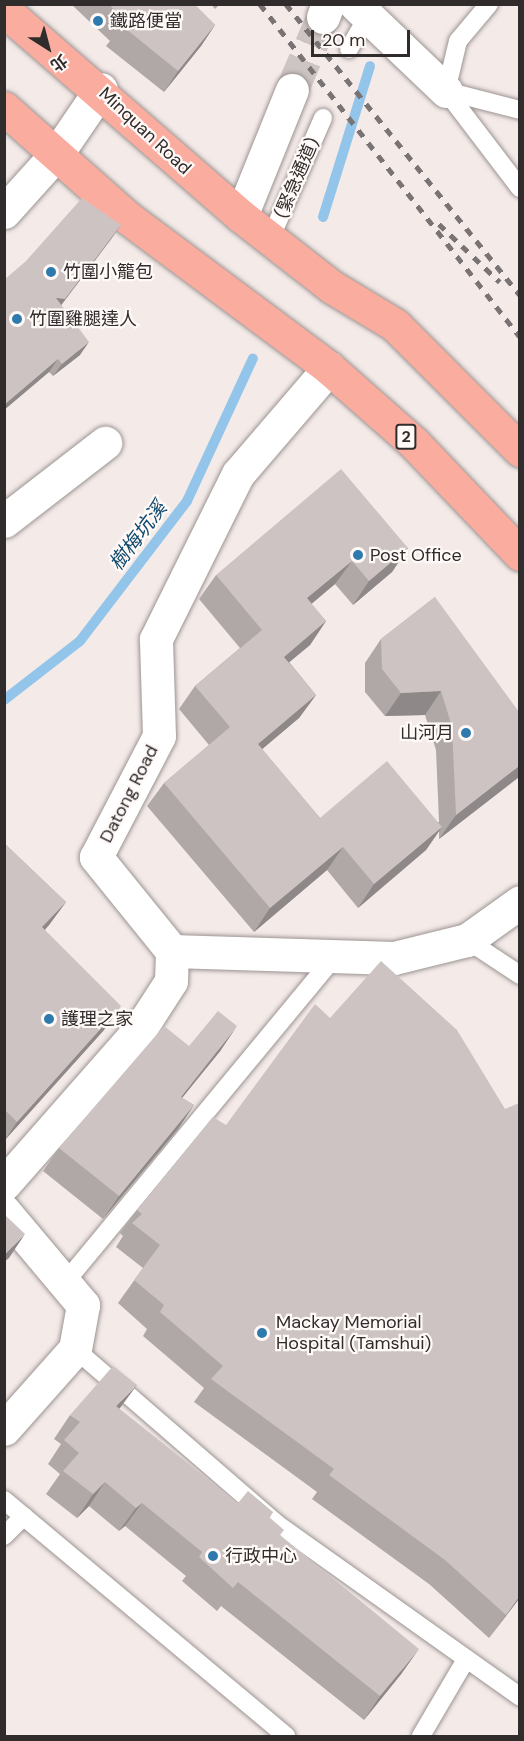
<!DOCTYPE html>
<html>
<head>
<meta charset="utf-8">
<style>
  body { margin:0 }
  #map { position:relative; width:524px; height:1741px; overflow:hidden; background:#f4ebe9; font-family:"DM Sans","Noto Sans TC",sans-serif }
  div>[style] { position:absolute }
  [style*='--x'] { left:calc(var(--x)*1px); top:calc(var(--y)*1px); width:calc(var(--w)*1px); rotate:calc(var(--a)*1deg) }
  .stream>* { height:10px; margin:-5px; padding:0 5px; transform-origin:5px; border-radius:5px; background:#93c4e9 }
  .minor-tunnel>* { height:33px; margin-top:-16.5px; transform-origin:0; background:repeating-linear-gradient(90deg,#cdc5c3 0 33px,transparent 0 49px) }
  .roads { filter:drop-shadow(0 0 2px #9c9492) drop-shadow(0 0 2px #9c9492) }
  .service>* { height:18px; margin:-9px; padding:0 9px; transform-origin:9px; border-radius:9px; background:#fff }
  .minor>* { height:33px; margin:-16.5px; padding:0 16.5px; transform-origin:16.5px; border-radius:16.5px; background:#fff }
  .primary>* { height:33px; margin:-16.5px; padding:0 16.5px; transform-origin:16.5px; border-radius:16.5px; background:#faac9f }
  .rail>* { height:4.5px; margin-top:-2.25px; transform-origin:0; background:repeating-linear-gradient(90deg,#797373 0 8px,transparent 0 16px) }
  .wall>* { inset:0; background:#afa8a7 }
  .shaded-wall>* { inset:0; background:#8f8888 }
  .building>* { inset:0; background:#ccc3c2 }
  .dots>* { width:16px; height:16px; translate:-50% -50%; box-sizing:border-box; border:3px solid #fff9f8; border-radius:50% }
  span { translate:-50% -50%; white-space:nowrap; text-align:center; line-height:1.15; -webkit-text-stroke:4.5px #fff9f8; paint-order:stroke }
  .shield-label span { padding:2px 4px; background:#fff9f8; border:2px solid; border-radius:4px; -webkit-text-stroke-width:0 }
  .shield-label { font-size:16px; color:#302c2c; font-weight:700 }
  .poi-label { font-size:18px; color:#302c2c }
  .left { translate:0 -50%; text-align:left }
  .right { translate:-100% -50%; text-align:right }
  .street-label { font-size:18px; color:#302c2c }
  .water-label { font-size:20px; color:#0e486c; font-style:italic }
  .frame { position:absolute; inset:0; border:6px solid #302c2c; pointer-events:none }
  .north { position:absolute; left:18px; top:18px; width:60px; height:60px; -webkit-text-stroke:4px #fff9f8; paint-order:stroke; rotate:144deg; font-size:16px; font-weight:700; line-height:24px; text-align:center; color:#302c2c }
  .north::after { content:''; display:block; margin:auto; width:21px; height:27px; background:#302c2c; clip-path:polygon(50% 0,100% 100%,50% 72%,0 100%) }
  .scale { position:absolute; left:311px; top:30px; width:99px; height:27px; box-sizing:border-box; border:3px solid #302c2c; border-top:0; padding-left:8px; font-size:18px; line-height:21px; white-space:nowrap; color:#302c2c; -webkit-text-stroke:4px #fff9f8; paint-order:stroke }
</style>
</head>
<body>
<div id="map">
  <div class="stream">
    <div style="--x:323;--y:217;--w:158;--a:-72.7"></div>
    <div style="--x:4;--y:700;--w:96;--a:-37.8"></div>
    <div style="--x:80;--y:641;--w:176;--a:-52.6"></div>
    <div style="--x:187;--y:501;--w:157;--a:-65.2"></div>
  </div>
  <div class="minor-tunnel">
    <div style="--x:292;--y:90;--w:79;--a:-67"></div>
  </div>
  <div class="roads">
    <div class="service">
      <div style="--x:349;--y:49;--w:34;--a:-60"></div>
      <div style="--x:446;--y:91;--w:122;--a:52.7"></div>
      <div style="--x:446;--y:91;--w:51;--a:-76.5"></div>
      <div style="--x:458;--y:41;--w:48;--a:-50"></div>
      <div style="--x:446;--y:91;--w:76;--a:14.4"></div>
      <div style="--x:271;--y:237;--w:130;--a:-66.4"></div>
      <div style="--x:467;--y:940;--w:64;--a:33.4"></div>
      <div style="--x:67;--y:1280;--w:419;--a:-50.4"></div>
      <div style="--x:75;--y:1349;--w:267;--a:40.9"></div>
      <div style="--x:277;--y:1524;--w:298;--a:35.4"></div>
      <div style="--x:4;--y:1500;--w:368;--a:39.9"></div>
      <div style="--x:4;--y:1536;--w:28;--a:-45"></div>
      <div style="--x:421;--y:1736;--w:87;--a:-59.6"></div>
    </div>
    <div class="minor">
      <div style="--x:355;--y:4;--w:126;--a:43.7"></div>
      <div style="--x:323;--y:17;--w:14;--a:-69"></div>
      <div style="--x:4;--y:212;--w:81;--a:-48"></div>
      <div style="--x:58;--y:152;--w:76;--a:-55.7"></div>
      <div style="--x:241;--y:216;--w:136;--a:-68"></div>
      <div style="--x:4;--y:521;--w:128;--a:-37.7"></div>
      <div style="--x:172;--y:951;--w:222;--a:1.8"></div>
      <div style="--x:394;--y:958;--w:75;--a:-13.9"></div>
      <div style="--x:467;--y:940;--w:65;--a:-35.6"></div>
      <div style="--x:4;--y:1184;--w:206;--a:-48.7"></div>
      <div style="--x:140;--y:1029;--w:57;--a:-57.1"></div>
      <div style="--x:171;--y:981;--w:30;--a:-88"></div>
      <div style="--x:172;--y:951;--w:121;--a:-129"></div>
      <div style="--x:96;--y:857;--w:136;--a:-62.5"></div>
      <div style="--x:159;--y:736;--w:97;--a:-91.8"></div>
      <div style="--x:156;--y:639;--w:184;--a:-63.6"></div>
      <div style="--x:238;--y:474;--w:140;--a:-49.4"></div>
      <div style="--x:4;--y:1211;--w:123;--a:50"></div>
      <div style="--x:83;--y:1305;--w:45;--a:100.3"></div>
      <div style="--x:75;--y:1349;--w:107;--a:131.6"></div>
    </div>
    <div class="primary">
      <div style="--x:4;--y:10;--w:314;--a:41"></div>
      <div style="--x:241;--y:216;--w:115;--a:38"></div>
      <div style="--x:332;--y:287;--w:74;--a:31.1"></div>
      <div style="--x:395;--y:325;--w:177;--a:45"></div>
      <div style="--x:4;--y:108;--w:166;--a:41.6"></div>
      <div style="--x:128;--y:218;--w:251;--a:36.7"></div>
      <div style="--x:329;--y:368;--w:112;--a:41.4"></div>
      <div style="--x:413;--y:442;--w:155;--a:46.3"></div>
    </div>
  </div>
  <div class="rail">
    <div style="--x:260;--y:4;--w:422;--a:52"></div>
    <div style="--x:286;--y:4;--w:373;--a:51.2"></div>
    <div style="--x:439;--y:224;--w:84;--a:43.6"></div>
  </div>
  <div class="wall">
    <div style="clip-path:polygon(71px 4px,194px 4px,215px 25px,201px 46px,164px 92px,106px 46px,110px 41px)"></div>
    <div style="clip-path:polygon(211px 4px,220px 4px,215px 9px)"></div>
    <div style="clip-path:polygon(121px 225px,61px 305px,80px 355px,53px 376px,49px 372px,4px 410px,4px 280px)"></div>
    <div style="clip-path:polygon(408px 548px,392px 572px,353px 605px,335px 584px,311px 604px,326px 621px,310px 645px,289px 662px,316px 695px,299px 718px,262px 749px,320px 818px,439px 822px,436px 750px,425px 715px,385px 716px,365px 692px,365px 663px,381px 639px,435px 597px,519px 777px,439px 839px,439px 831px,426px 850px,358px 908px,327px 870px,254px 932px,147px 806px,164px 783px,209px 745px,179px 709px,195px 686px,240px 648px,199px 599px,216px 575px)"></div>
    <div style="clip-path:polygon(4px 843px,66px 902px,49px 925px,45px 930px,104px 1030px,4px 1141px)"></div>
    <div style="clip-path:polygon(189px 1046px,221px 1050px,182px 1098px,194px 1105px,178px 1129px,103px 1219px,43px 1171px,59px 1148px)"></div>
    <div style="clip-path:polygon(213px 1117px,519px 1599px,489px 1638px,429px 1584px,312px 1499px,317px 1492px,194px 1402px,204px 1388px,143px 1336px,147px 1329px,118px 1303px,143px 1268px,116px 1247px,123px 1236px,120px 1233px,137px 1210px)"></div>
    <div style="clip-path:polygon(70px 1415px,238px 1503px,273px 1512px,269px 1518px,280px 1535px,402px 1673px,364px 1720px,221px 1606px,217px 1611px,182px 1581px,186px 1576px,125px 1526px,119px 1531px,89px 1506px,77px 1518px,46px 1494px,60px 1474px,48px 1464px,61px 1444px,54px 1439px)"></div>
  </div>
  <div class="shaded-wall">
    <div style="clip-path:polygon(215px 25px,201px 46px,164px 92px,178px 71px)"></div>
    <div style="clip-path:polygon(121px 225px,112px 238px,56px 312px,56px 298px)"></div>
    <div style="clip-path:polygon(89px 342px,80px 355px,53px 376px,62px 364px)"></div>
    <div style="clip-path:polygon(58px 359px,49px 372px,4px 410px,4px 405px)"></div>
    <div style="clip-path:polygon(408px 548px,392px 572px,353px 605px,369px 581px)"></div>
    <div style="clip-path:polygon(352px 561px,335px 584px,290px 622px,307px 598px)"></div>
    <div style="clip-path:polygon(326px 621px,310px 645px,268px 680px,284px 657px)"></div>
    <div style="clip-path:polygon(441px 691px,425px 715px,385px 716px,401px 693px)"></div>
    <div style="clip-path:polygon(316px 695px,299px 718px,241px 767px,258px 744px)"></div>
    <div style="clip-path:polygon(519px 766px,519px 777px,439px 839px,456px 815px)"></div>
    <div style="clip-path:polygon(442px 827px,426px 850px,358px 908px,374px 884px)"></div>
    <div style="clip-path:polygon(343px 847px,327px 870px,254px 932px,270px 908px)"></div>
    <div style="clip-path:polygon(66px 902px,49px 925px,25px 950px,42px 927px)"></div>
    <div style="clip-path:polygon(121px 1006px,104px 1030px,4px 1141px,17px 1122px)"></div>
    <div style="clip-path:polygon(237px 1026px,221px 1050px,164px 1120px,181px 1097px)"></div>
    <div style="clip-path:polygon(194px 1105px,178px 1129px,103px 1219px,119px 1196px)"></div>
    <div style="clip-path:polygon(25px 1234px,9px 1258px,4px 1262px,4px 1255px)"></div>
    <div style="clip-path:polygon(137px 1385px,120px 1408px,100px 1430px,116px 1406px)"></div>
    <div style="clip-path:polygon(105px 1482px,89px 1506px,77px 1518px,93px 1494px)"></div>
    <div style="clip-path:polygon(142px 1503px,125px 1526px,119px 1531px,136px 1508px)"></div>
    <div style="clip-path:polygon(519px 1597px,519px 1599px,489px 1638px,506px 1615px)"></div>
    <div style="clip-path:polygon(419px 1649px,402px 1673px,364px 1720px,380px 1696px)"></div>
  </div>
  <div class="building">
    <div style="clip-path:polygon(108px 4px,194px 4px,215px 25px,178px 71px,121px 25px,126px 20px)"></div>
    <div style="clip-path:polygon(82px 198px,121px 225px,65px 299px,56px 298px,89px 342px,62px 364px,58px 359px,4px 405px,4px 280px,26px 261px)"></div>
    <div style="clip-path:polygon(341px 469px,408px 548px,369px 581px,352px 561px,307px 598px,326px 621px,284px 657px,316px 695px,258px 744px,320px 818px,387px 761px,442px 827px,374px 884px,343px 847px,270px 908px,164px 783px,230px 727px,195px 686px,262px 630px,216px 575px)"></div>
    <div style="clip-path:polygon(435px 597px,519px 712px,519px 766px,456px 815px,452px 727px,441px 691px,401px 693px,382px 669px,381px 639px)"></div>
    <div style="clip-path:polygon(4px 843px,66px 902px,42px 927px,121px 1006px,17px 1122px,4px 1109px)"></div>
    <div style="clip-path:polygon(381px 961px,457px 1030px,505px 1109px,519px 1103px,519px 1597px,506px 1615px,445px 1560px,329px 1475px,334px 1469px,211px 1379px,223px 1366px,160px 1312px,164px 1305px,134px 1280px,160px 1245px,132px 1223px,142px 1214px,137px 1210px,213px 1117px,226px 1125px,315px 1004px,330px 1018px)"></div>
    <div style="clip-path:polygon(218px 1011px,237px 1026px,181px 1097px,194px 1105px,119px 1196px,59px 1148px,164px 1026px,189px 1046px)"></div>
    <div style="clip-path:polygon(4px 1214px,25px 1234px,4px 1255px)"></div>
    <div style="clip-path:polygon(113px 1366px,137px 1385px,116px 1406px,238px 1503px,248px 1491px,273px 1512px,269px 1517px,284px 1530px,280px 1535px,419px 1649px,380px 1696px,238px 1582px,233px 1588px,199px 1557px,202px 1552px,142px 1503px,136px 1508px,105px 1482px,93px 1494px,63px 1471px,79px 1453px,64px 1440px,80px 1422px,70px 1415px)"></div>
  </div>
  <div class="dots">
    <div style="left:98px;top:21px;background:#2e7aad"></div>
    <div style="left:51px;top:272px;background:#2e7aad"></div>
    <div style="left:17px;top:319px;background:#2e7aad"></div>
    <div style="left:358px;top:555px;background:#2e7aad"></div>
    <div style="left:466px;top:733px;background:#2e7aad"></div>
    <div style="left:49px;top:1019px;background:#2e7aad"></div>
    <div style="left:262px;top:1333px;background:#2e7aad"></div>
    <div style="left:213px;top:1556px;background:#2e7aad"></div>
  </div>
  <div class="shield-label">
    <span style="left:406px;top:437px">2</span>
  </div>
  <div class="poi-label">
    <span class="left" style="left:110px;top:21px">鐵路便當</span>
    <span class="left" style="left:63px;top:272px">竹圍小籠包</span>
    <span class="left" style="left:29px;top:319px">竹圍雞腿達人</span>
    <span class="left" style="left:370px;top:555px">Post Office</span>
    <span class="right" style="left:454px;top:733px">山河月</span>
    <span class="left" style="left:61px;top:1019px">護理之家</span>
    <span class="left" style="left:276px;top:1333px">Mackay Memorial<br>Hospital (Tamshui)</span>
    <span class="left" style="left:225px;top:1556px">行政中心</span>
  </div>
  <div class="street-label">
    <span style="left:145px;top:131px;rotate:43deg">Minquan Road</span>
    <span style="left:297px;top:178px;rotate:-67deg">(緊急通道)</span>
    <span style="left:129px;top:794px;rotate:-63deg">Datong Road</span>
  </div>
  <div class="water-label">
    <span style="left:138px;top:536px;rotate:-53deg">樹梅坑溪</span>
  </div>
  <div class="frame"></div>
  <div class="north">北</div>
  <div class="scale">20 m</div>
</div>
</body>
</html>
